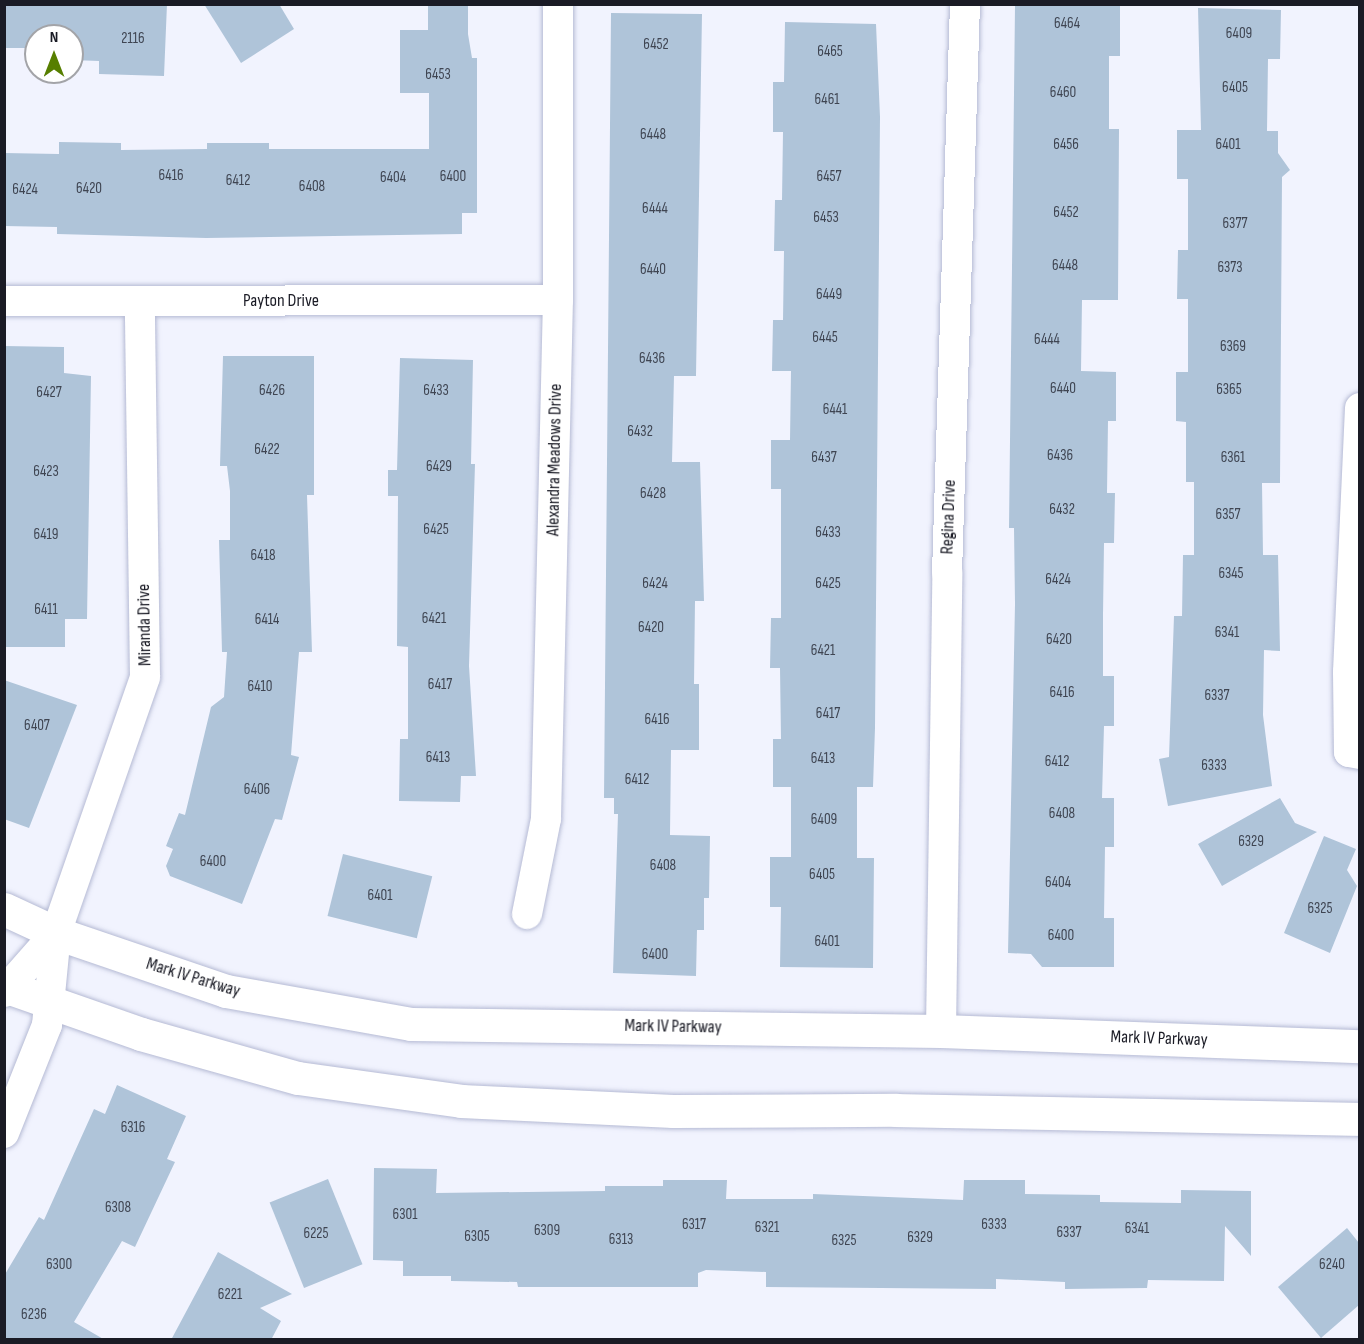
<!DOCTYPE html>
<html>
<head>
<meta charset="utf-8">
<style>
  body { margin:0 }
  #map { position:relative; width:1364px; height:1344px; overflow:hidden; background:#f1f3fe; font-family:"Sofia Sans Condensed",sans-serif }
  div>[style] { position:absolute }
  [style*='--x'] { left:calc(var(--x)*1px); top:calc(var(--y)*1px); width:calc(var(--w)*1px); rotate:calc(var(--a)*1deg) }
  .building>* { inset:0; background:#afc4d9; transform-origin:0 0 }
  .roads { filter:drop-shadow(0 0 2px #b5bad4) drop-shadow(0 0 2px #b5bad4) }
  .street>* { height:30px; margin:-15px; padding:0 15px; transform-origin:15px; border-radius:15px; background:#fff }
  .secondary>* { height:33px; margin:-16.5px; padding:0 16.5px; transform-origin:16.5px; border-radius:16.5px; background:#fff }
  span { translate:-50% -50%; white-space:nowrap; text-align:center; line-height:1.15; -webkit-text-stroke:4.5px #fff; paint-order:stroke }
  .number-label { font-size:15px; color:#3f4552 }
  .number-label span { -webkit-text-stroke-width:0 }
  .street-label { font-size:18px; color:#1a1b25 }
  .frame { position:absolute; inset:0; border:6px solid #1a1b25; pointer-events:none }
  .north { position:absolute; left:24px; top:24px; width:60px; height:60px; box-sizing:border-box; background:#fff; border:2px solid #a3a4a8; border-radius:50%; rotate:0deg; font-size:16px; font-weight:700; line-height:24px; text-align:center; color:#1a1b25 }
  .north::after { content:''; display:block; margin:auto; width:21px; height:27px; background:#577f00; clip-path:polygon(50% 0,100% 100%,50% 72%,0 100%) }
</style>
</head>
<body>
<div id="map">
  <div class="building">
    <div style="clip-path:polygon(4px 4px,167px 4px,164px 76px,99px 74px,99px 61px,72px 60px,72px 36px,36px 36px,36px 48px,4px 48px)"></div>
    <div style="clip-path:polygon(204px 4px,279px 4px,294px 29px,241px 63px)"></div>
    <div style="clip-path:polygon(428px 4px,468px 4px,468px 34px,472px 58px,477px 58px,477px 213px,462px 213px,462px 234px,206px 238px,57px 234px,57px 227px,4px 226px,4px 153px,59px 154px,59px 142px,121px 143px,121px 150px,207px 149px,207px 143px,269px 143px,269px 149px,429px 149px,429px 93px,400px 93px,400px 30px,428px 30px)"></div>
    <div style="clip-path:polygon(1015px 6px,1120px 6px,1120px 56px,1109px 56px,1109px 129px,1119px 129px,1118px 300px,1082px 300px,1081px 371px,1116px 372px,1116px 421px,1108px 421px,1107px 493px,1115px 493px,1114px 543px,1104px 543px,1103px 615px,1103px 676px,1114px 676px,1114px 726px,1104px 726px,1102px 798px,1114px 798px,1114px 847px,1105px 847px,1104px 918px,1114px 918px,1114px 967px,1042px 967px,1031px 954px,1008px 953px,1015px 604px,1014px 528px,1009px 528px)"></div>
    <div style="clip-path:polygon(1198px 8px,1281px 10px,1280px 59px,1268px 59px,1267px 131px,1278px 131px,1278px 153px,1290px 170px,1282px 177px,1280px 483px,1262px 483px,1263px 555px,1278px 555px,1280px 651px,1264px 650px,1263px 715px,1272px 786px,1168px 806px,1159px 759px,1169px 757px,1174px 616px,1182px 616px,1183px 555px,1194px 555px,1194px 482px,1186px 482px,1186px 422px,1176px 421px,1176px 372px,1188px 372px,1188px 299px,1177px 299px,1178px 250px,1188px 250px,1188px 179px,1177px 179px,1177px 130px,1201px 130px)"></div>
    <div style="clip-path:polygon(611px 13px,702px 14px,696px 376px,674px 376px,672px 462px,700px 462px,704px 601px,695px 601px,694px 684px,699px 684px,699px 750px,671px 750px,670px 835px,710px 836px,709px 898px,704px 898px,704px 930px,697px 930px,696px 976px,613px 973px,618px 814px,614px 814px,614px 798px,604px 798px)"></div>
    <div style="clip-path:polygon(785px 22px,876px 24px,880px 117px,875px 728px,873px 787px,857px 787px,857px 858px,874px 858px,873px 968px,780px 967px,781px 907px,770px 907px,770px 857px,791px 857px,791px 787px,773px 787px,773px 739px,781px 739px,780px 668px,770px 668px,771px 618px,781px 618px,781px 489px,771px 489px,771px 440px,790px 440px,791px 371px,772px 371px,773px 320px,783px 320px,784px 251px,774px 251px,775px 200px,782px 200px,783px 132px,773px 132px,773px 82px,784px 82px)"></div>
    <div style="clip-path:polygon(4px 346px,64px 347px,64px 373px,91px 376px,87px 619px,65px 619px,65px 647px,4px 647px)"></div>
    <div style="clip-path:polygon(223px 356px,314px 356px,314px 495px,307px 495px,312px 652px,299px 652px,291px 755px,299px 757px,282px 820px,275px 819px,242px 904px,170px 876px,166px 866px,173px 849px,166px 846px,179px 813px,185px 815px,211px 707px,224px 697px,227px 652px,222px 652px,219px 540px,230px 540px,230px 491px,227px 466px,220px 466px)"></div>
    <div style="clip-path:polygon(400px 358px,473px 360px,471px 464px,475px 464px,469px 666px,476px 776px,461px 776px,460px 802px,399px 801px,400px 739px,408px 739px,408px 647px,397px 646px,398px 496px,388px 496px,388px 470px,397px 470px)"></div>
    <div style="clip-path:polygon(4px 680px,77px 705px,29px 828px,4px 819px)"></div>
    <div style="clip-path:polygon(1280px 798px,1295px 823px,1317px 832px,1222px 886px,1198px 844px)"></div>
    <div style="clip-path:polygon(1324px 836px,1356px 849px,1347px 870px,1357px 886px,1330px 953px,1284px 933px)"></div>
    <div style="left:343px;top:854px;width:92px;height:64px;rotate:14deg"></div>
    <div style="clip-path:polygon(117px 1085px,186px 1116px,167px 1159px,175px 1162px,135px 1247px,122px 1241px,74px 1322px,105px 1340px,4px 1340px,4px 1276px,39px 1217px,44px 1220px,94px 1109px,105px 1114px)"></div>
    <div style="clip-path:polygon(374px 1168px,437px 1169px,436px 1193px,605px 1191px,605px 1186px,663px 1186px,663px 1180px,727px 1180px,726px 1199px,813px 1199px,813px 1194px,963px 1200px,964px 1180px,1025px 1180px,1025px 1194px,1100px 1195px,1100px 1202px,1181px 1203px,1181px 1190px,1251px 1191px,1251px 1256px,1225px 1226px,1224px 1281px,1148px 1280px,1147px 1288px,1065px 1289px,1065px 1282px,996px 1279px,996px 1289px,766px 1287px,766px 1272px,706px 1270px,698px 1273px,698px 1287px,518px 1287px,517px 1282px,451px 1281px,451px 1276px,403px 1276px,403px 1261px,373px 1260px)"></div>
    <div style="left:328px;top:1179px;width:92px;height:63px;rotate:68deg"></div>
    <div style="clip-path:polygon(1347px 1228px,1359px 1243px,1359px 1305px,1321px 1338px,1278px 1287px)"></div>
    <div style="clip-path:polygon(218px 1252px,292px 1294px,260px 1308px,281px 1321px,271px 1340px,171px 1340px)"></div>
  </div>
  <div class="roads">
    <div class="street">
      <div style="--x:4;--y:301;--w:554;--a:-0.1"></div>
      <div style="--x:1360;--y:408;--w:264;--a:92.6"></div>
      <div style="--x:1348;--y:672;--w:80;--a:89.3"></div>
      <div style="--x:1349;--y:752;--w:11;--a:10"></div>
      <div style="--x:527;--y:914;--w:97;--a:-78.7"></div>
      <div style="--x:546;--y:819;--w:519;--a:-88.68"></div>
      <div style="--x:558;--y:300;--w:296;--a:-90"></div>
      <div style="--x:4;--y:992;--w:79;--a:-48.6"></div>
      <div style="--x:941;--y:1031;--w:458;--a:-89.2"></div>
      <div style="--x:947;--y:573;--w:569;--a:-88.19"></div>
      <div style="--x:4;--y:1133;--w:116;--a:-68.3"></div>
      <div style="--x:47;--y:1025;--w:92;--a:-84.4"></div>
      <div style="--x:56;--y:933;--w:271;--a:-70.8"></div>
      <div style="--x:145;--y:677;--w:375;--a:-90.8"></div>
    </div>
    <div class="secondary">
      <div style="--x:4;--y:909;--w:57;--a:24.8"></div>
      <div style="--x:56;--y:933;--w:180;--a:18.8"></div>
      <div style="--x:226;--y:991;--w:188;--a:10.1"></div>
      <div style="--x:411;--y:1024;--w:530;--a:0.76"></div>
      <div style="--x:941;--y:1031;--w:419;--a:2.1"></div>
      <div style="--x:4;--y:986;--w:145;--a:19.3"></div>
      <div style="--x:141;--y:1034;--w:163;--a:15.7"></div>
      <div style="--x:298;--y:1078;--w:165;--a:8"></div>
      <div style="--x:461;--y:1101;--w:212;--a:2.7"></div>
      <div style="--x:673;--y:1111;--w:223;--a:-0.3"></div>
      <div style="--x:896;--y:1110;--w:464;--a:1.1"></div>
    </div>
  </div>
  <div class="number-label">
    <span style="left:1067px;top:24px">6464</span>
    <span style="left:1239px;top:34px">6409</span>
    <span style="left:133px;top:39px">2116</span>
    <span style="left:656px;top:45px">6452</span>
    <span style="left:830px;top:52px">6465</span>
    <span style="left:438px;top:75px">6453</span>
    <span style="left:1235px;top:88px">6405</span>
    <span style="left:1063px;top:93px">6460</span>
    <span style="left:827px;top:100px">6461</span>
    <span style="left:653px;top:135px">6448</span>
    <span style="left:1066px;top:145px">6456</span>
    <span style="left:1228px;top:145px">6401</span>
    <span style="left:171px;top:176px">6416</span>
    <span style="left:453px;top:177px">6400</span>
    <span style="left:829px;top:177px">6457</span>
    <span style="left:393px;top:178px">6404</span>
    <span style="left:238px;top:181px">6412</span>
    <span style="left:312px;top:187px">6408</span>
    <span style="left:89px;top:189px">6420</span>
    <span style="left:25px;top:190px">6424</span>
    <span style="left:655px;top:209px">6444</span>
    <span style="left:1066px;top:213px">6452</span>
    <span style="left:826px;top:218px">6453</span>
    <span style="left:1235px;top:224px">6377</span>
    <span style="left:1065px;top:266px">6448</span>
    <span style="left:1230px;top:268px">6373</span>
    <span style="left:653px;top:270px">6440</span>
    <span style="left:829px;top:295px">6449</span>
    <span style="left:825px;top:338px">6445</span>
    <span style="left:1047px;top:340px">6444</span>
    <span style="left:1233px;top:347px">6369</span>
    <span style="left:652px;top:359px">6436</span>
    <span style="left:1063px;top:389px">6440</span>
    <span style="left:1229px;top:390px">6365</span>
    <span style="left:272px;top:391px">6426</span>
    <span style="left:436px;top:391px">6433</span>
    <span style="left:49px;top:393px">6427</span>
    <span style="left:835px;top:410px">6441</span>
    <span style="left:640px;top:432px">6432</span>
    <span style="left:267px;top:450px">6422</span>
    <span style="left:1060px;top:456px">6436</span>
    <span style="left:824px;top:458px">6437</span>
    <span style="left:1233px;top:458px">6361</span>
    <span style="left:439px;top:467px">6429</span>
    <span style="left:46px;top:472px">6423</span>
    <span style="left:653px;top:494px">6428</span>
    <span style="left:1062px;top:510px">6432</span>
    <span style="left:1228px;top:515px">6357</span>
    <span style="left:436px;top:530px">6425</span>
    <span style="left:828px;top:533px">6433</span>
    <span style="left:46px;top:535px">6419</span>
    <span style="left:263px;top:556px">6418</span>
    <span style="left:1231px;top:574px">6345</span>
    <span style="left:1058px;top:580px">6424</span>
    <span style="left:655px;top:584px">6424</span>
    <span style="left:828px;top:584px">6425</span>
    <span style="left:46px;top:610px">6411</span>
    <span style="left:434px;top:619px">6421</span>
    <span style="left:267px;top:620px">6414</span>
    <span style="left:651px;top:628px">6420</span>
    <span style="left:1227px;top:633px">6341</span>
    <span style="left:1059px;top:640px">6420</span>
    <span style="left:823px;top:651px">6421</span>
    <span style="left:440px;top:685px">6417</span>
    <span style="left:260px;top:687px">6410</span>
    <span style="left:1062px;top:693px">6416</span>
    <span style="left:1217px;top:696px">6337</span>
    <span style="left:828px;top:714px">6417</span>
    <span style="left:657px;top:720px">6416</span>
    <span style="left:37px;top:726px">6407</span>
    <span style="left:438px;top:758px">6413</span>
    <span style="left:823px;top:759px">6413</span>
    <span style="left:1057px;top:762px">6412</span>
    <span style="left:1214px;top:766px">6333</span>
    <span style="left:637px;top:780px">6412</span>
    <span style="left:257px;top:790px">6406</span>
    <span style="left:1062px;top:814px">6408</span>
    <span style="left:824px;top:820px">6409</span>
    <span style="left:1251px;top:842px">6329</span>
    <span style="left:213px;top:862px">6400</span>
    <span style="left:663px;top:866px">6408</span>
    <span style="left:822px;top:875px">6405</span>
    <span style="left:1058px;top:883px">6404</span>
    <span style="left:380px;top:896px">6401</span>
    <span style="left:1320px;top:909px">6325</span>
    <span style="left:1061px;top:936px">6400</span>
    <span style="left:827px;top:942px">6401</span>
    <span style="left:655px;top:955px">6400</span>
    <span style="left:133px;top:1128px">6316</span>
    <span style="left:118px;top:1208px">6308</span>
    <span style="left:405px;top:1215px">6301</span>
    <span style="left:694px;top:1225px">6317</span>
    <span style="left:994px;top:1225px">6333</span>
    <span style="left:767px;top:1228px">6321</span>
    <span style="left:1137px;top:1229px">6341</span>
    <span style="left:547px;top:1231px">6309</span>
    <span style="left:1069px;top:1233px">6337</span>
    <span style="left:316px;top:1234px">6225</span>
    <span style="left:477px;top:1237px">6305</span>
    <span style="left:920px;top:1238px">6329</span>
    <span style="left:621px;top:1240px">6313</span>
    <span style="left:844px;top:1241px">6325</span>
    <span style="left:59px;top:1265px">6300</span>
    <span style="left:1332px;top:1265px">6240</span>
    <span style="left:230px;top:1295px">6221</span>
    <span style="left:34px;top:1315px">6236</span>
  </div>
  <div class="street-label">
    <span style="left:281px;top:301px">Payton Drive</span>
    <span style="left:555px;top:460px;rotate:-89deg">Alexandra Meadows Drive</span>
    <span style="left:949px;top:517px;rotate:-88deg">Regina Drive</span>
    <span style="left:145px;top:625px;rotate:-91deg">Miranda Drive</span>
    <span style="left:193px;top:978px;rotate:17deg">Mark IV Parkway</span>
    <span style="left:673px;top:1027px;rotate:1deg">Mark IV Parkway</span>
    <span style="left:1159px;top:1039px;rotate:2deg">Mark IV Parkway</span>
  </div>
  <div class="frame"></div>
  <div class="north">N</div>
</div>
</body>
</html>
